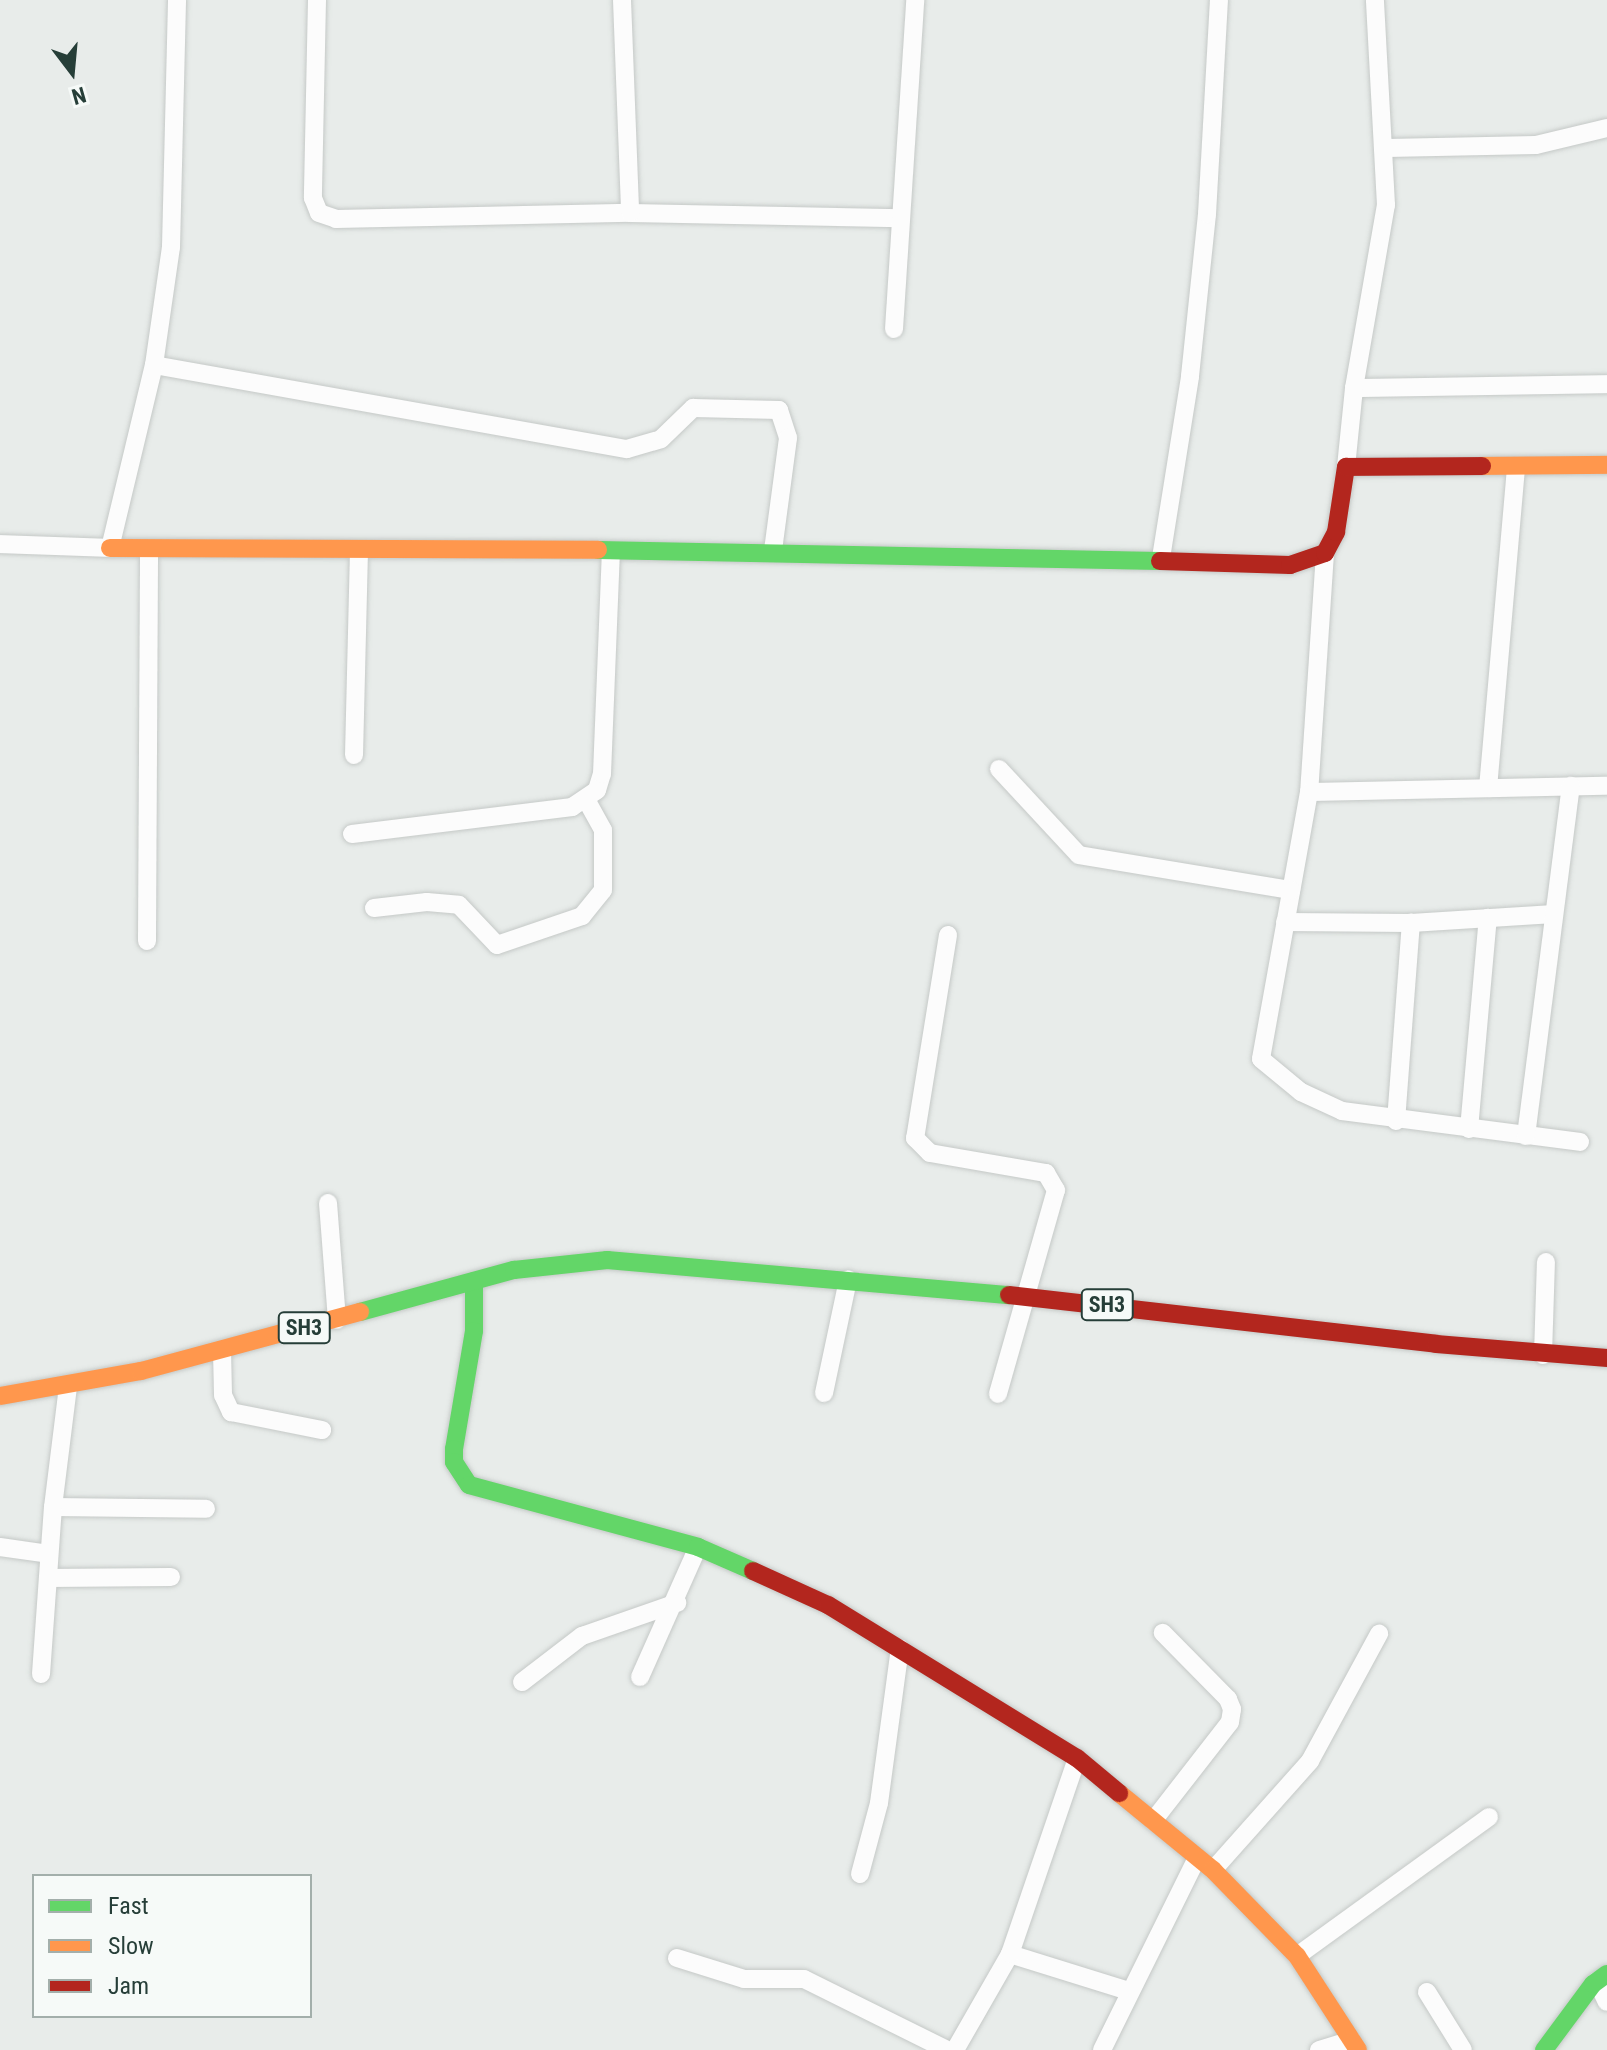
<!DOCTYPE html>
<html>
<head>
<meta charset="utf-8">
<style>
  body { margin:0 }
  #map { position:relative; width:1607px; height:2050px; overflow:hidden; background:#e8ecea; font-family:"Roboto Condensed",sans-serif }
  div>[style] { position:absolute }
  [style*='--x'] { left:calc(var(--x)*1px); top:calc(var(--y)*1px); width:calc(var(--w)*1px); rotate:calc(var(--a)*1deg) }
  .roads { filter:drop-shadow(0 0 2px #c5c9c7) drop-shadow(0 0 2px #c5c9c7) }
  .street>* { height:18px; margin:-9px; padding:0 9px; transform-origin:9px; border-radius:9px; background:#fcfcfc }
  .fast>* { height:18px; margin:-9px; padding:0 9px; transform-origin:9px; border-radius:9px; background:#63d668 }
  .slow>* { height:18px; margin:-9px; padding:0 9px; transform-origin:9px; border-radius:9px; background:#ff974d }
  .jam>* { height:18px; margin:-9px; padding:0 9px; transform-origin:9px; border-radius:9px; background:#b3261e }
  span { translate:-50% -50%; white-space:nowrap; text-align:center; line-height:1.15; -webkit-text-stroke:7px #f6faf8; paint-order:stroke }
  .shield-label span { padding:2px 6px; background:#f6faf8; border:2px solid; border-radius:6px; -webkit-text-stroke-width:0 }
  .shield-label { font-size:22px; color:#263e38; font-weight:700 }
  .legend { position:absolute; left:32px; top:1874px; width:280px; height:144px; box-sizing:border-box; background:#f6faf8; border:2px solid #a3afab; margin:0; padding:10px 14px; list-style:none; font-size:24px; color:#263e38 }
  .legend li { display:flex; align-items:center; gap:16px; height:40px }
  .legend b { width:40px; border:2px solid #a3afab }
  .north { position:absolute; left:32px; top:32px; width:80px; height:80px; -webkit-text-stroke:6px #f6faf8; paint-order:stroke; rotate:164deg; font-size:22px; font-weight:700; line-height:32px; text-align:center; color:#263e38 }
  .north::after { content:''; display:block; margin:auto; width:28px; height:36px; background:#263e38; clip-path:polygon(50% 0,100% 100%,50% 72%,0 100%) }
</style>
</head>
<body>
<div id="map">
  <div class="roads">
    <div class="street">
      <div style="--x:317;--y:0;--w:198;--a:91.2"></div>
      <div style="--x:313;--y:198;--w:16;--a:68"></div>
      <div style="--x:319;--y:213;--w:18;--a:19"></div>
      <div style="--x:336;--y:219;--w:294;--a:-1.2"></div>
      <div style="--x:630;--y:213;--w:271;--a:1.1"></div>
      <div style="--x:622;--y:0;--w:213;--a:87.8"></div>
      <div style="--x:1387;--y:148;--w:149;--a:-1.2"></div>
      <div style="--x:1536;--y:145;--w:73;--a:-13.5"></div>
      <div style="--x:894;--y:329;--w:330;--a:-86.3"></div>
      <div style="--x:154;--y:365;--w:480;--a:10.1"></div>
      <div style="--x:627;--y:449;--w:35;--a:-16"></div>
      <div style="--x:661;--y:439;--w:45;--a:-44.1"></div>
      <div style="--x:693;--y:408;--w:86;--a:1.3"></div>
      <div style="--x:779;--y:410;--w:29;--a:72"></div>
      <div style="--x:788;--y:438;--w:114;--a:97.6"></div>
      <div style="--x:1354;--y:388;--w:253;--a:-0.9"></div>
      <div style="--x:1346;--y:467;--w:79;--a:-84.2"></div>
      <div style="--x:1354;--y:388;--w:186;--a:-80.1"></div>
      <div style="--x:1386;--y:205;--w:205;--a:-93.1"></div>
      <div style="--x:0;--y:544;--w:110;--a:2.1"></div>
      <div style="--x:110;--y:548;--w:188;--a:-76.5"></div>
      <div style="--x:154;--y:365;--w:119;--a:-81.8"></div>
      <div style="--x:171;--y:247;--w:247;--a:-88.6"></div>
      <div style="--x:1325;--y:553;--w:240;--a:93.8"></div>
      <div style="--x:1309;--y:792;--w:271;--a:100.2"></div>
      <div style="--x:1261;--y:1059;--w:52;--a:39.5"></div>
      <div style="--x:1301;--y:1092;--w:45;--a:24.9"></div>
      <div style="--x:1342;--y:1111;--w:240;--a:7.4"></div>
      <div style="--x:1161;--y:558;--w:184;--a:-80.9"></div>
      <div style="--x:1190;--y:376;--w:163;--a:-84"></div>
      <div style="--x:1207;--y:214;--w:214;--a:-86.8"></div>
      <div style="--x:354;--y:755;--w:204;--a:-88.6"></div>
      <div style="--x:999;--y:769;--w:117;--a:47.1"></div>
      <div style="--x:1079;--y:855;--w:215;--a:9.4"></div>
      <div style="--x:1488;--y:788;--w:323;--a:-85"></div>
      <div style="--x:1309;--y:792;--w:298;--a:-1.2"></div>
      <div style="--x:352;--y:834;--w:222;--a:-7"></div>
      <div style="--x:572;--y:807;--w:30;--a:-34"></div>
      <div style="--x:597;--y:790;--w:17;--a:-73"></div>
      <div style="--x:602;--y:774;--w:222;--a:-87.7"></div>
      <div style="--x:374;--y:908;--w:53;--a:-6.5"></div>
      <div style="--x:427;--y:902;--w:32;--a:5"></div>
      <div style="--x:459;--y:905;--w:55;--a:46.5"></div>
      <div style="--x:497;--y:945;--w:90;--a:-18.8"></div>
      <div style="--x:582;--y:916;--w:33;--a:-51"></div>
      <div style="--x:603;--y:890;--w:60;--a:-90"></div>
      <div style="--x:603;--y:830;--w:33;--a:-119"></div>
      <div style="--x:1285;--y:922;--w:126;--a:0.5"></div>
      <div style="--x:1411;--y:923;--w:143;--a:-3.6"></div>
      <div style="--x:948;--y:935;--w:206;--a:99.2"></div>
      <div style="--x:915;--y:1138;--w:21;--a:45"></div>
      <div style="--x:930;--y:1153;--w:118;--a:9.8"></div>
      <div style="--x:1046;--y:1173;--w:20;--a:60"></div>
      <div style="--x:1056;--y:1190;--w:212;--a:105.9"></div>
      <div style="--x:147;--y:941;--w:391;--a:-89.7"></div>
      <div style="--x:1396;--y:1121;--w:199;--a:-85.7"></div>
      <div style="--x:1469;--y:1129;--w:212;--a:-84.9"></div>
      <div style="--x:1526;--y:1136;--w:353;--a:-82.7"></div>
      <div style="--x:328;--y:1203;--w:117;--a:85.6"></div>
      <div style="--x:222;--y:1350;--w:45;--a:88.7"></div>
      <div style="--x:223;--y:1395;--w:19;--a:65"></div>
      <div style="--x:231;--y:1412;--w:93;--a:11.2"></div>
      <div style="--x:1543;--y:1355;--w:93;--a:-88.2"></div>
      <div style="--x:824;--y:1393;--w:116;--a:-78"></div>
      <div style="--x:53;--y:1507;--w:153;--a:0.7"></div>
      <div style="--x:0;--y:1547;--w:49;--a:8.1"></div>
      <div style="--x:48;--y:1578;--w:123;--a:-0.5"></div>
      <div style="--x:41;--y:1674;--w:167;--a:-85.9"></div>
      <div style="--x:53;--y:1507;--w:122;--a:-82.9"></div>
      <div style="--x:640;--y:1677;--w:142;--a:-66"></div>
      <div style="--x:522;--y:1682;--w:76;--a:-37.5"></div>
      <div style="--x:582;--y:1636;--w:101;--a:-19.2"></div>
      <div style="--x:1153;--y:1821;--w:125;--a:-52.1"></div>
      <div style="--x:1230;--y:1722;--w:13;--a:-81"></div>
      <div style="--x:1232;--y:1709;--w:11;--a:-112"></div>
      <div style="--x:1228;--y:1699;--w:93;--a:-134.6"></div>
      <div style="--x:1213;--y:1870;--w:146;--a:-48.3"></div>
      <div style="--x:1310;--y:1761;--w:145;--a:-61.5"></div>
      <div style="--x:860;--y:1874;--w:73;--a:-75"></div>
      <div style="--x:879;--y:1803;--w:156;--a:-82.3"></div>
      <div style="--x:1010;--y:1954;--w:125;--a:17.3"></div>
      <div style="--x:1297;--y:1956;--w:237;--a:-35.9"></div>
      <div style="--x:677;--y:1958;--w:70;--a:17.4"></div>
      <div style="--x:744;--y:1979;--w:60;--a:0"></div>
      <div style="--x:804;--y:1979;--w:160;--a:26.4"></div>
      <div style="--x:1597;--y:1981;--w:23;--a:65"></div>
      <div style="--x:1427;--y:1992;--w:68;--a:58.2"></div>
      <div style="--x:955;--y:2050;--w:111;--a:-60.2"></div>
      <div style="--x:1010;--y:1954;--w:207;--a:-71.1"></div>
      <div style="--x:1102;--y:2050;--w:214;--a:-63.7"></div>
      <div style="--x:1319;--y:2050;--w:34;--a:-17"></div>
    </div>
    <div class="fast">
      <div style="--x:598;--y:550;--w:562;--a:1.12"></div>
      <div style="--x:474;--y:1281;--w:50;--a:90"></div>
      <div style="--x:474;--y:1331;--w:120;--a:99.6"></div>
      <div style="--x:454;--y:1449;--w:13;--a:90"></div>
      <div style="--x:454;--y:1462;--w:27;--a:57"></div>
      <div style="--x:469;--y:1485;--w:237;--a:15.1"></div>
      <div style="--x:698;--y:1547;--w:60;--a:23.6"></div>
      <div style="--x:360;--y:1312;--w:160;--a:-15.3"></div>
      <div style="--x:514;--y:1270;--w:94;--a:-6.1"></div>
      <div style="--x:607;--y:1260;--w:404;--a:5"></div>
      <div style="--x:1544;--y:2050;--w:82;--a:-53.4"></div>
      <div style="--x:1593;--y:1984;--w:17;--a:-36"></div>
    </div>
    <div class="slow">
      <div style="--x:1482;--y:466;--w:125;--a:-0.5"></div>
      <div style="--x:110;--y:548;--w:488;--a:0.2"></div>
      <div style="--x:0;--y:1396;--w:143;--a:-10.1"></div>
      <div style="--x:141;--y:1371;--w:227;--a:-15.1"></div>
      <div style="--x:1119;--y:1793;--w:122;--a:39.3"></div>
      <div style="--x:1213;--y:1870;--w:120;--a:45.7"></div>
      <div style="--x:1297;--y:1956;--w:112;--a:57"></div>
    </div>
    <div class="jam">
      <div style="--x:1160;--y:561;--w:130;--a:1.8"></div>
      <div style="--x:1290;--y:565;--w:37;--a:-19"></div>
      <div style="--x:1325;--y:553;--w:24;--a:-62"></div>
      <div style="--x:1336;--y:532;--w:66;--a:-81.3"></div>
      <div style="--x:1346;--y:467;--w:136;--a:-0.4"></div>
      <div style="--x:1009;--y:1295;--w:430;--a:6.5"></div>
      <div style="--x:1436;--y:1344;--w:172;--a:4.7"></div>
      <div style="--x:753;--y:1571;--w:82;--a:24.4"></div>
      <div style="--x:828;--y:1605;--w:292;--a:31.6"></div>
      <div style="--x:1077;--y:1758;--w:55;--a:39.8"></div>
    </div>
  </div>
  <div class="shield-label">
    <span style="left:1107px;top:1305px">SH3</span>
    <span style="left:304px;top:1328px">SH3</span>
  </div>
  <ul class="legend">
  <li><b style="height:10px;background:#63d668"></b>Fast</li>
  <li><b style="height:10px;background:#ff974d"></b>Slow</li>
  <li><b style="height:10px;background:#b3261e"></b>Jam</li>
  </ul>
  <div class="north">N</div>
</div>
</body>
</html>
